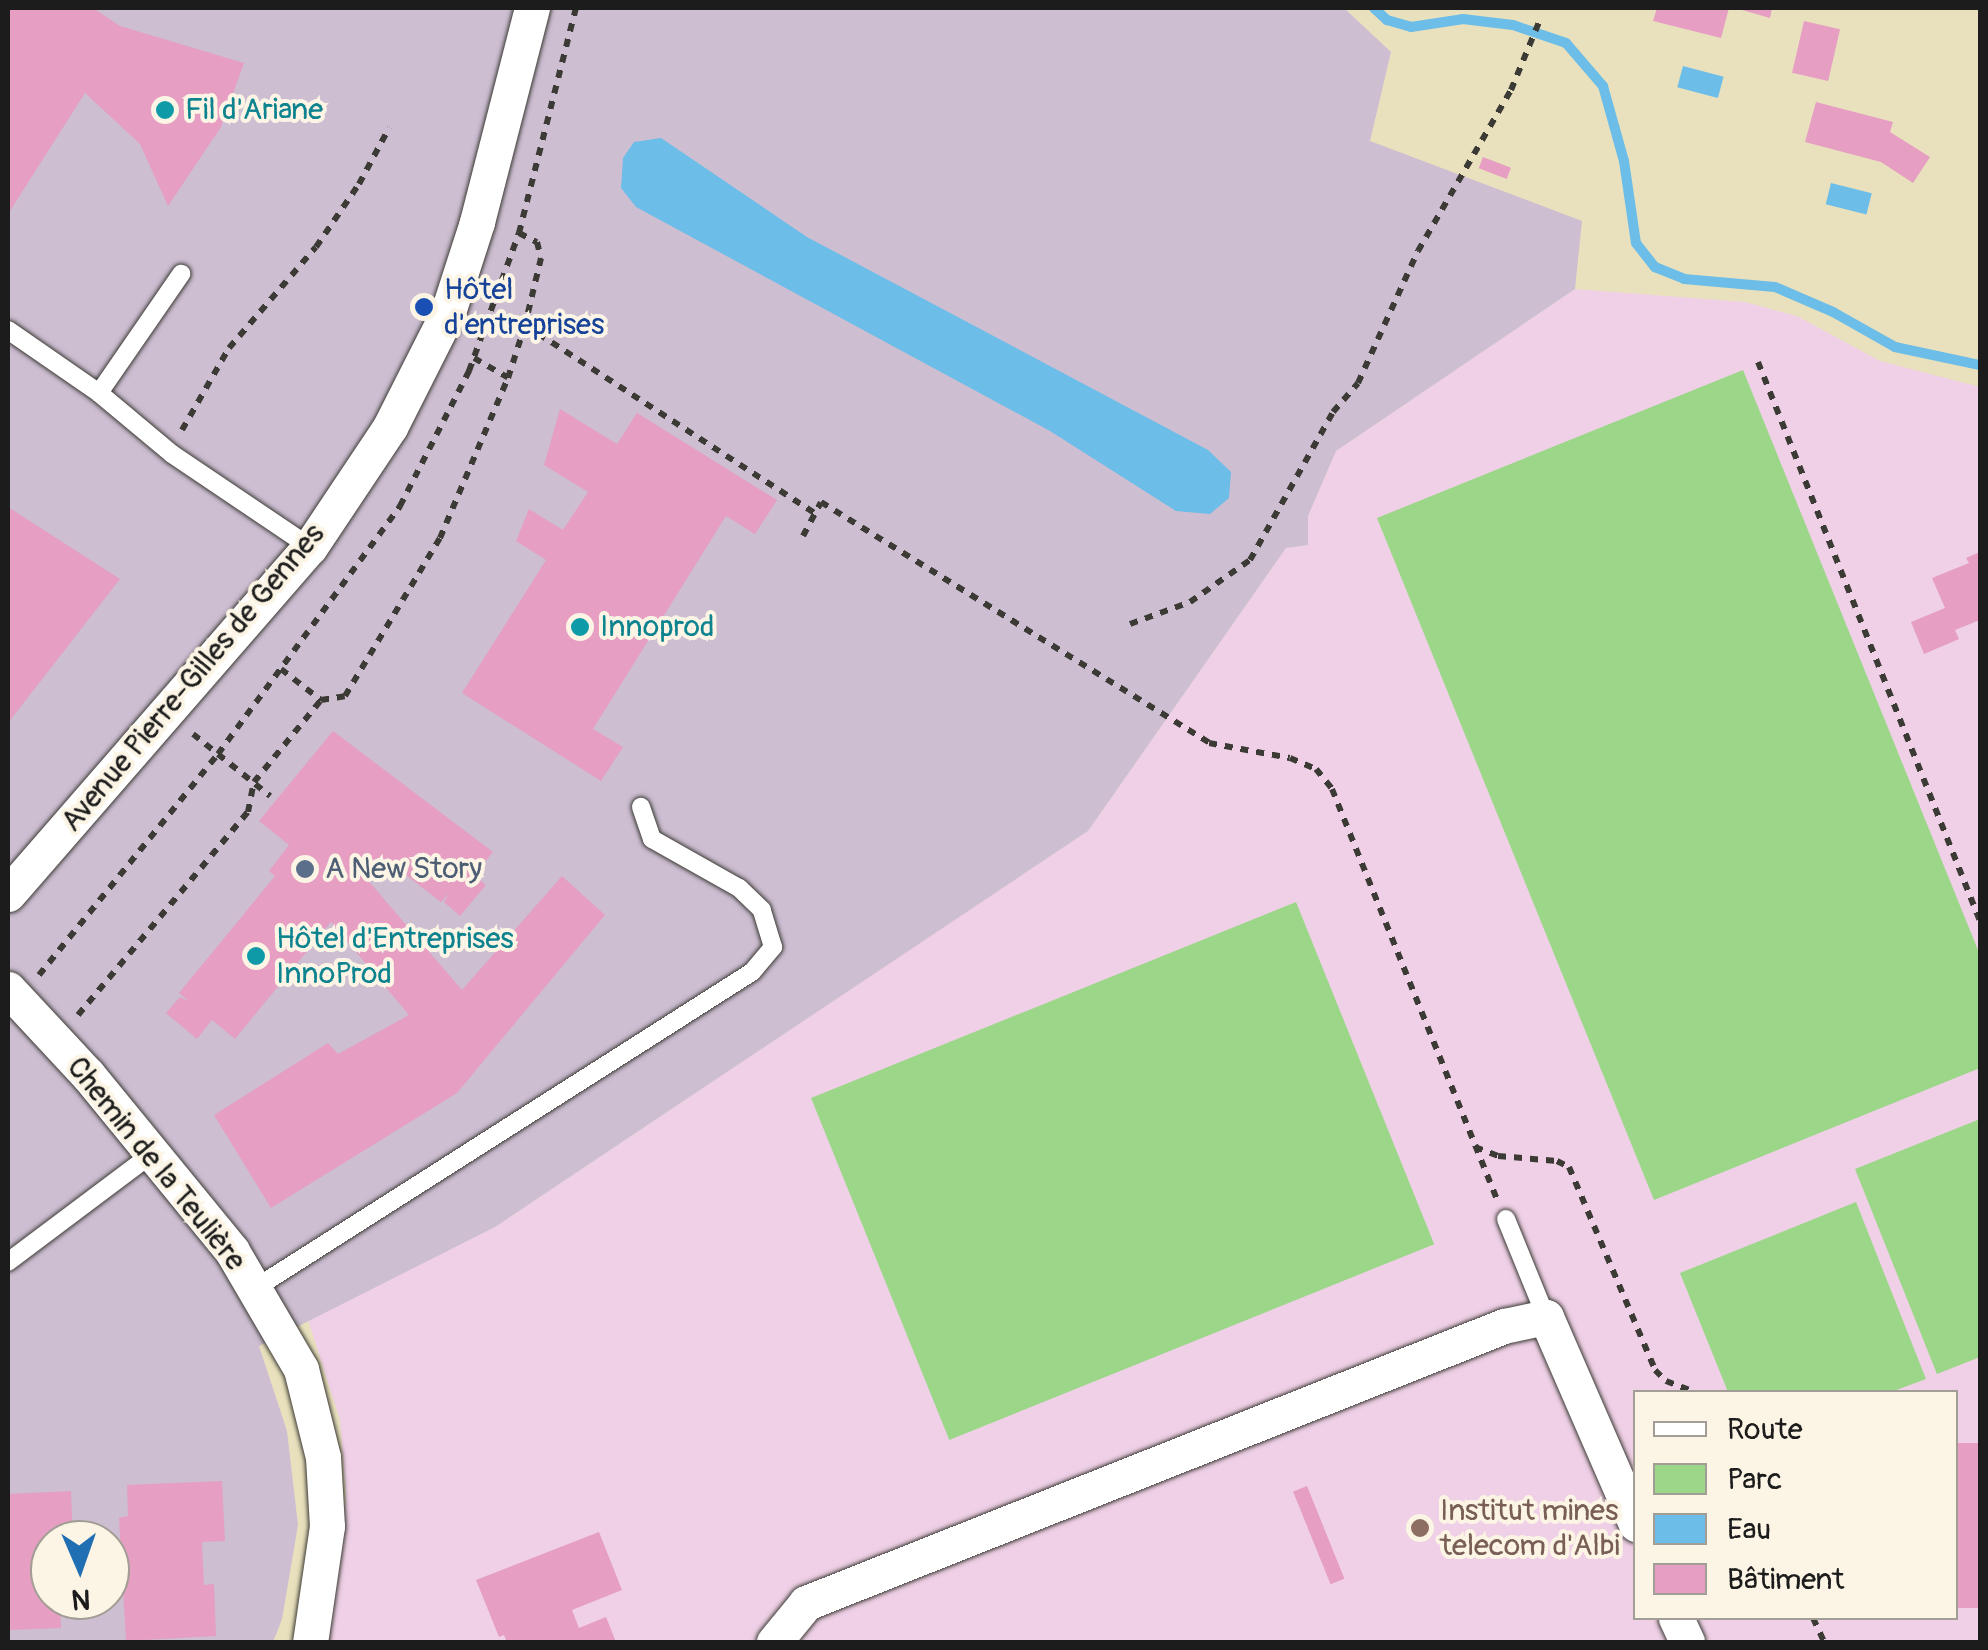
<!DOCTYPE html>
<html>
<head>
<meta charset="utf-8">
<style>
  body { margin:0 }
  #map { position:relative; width:1988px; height:1650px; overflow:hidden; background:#e9e1bd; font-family:Pangolin,sans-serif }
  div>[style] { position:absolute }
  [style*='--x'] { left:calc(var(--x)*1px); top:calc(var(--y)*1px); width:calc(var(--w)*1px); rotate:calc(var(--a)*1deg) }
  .built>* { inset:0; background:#efd0e6 }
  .industrial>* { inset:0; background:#cdbed2 }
  .green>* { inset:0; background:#9cd689; transform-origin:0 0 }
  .water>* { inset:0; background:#6cbde8; transform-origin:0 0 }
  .stream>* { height:10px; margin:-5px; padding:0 5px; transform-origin:5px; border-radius:5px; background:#6cbde8 }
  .building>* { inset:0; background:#e69ec2; transform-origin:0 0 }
  .path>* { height:6px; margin-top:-3px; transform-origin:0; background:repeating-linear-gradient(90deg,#3b3a34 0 8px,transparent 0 16px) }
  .roads { filter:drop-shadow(0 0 2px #3b3a34) drop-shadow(0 0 2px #3b3a34) }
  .lane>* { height:18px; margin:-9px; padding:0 9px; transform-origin:9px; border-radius:9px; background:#fff }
  .street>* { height:35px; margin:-17.5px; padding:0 17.5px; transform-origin:17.5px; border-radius:17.5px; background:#fff }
  .dots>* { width:28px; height:28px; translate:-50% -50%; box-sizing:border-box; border:5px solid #fcf5e5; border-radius:50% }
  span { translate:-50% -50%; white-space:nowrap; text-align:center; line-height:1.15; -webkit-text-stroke:8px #fcf5e5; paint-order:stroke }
  .culture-label { font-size:30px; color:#0d838f }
  .left { translate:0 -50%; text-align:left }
  .transit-label { font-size:30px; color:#164399 }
  .street-label { font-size:30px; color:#1c1c1c }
  .service-label { font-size:30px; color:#4e5e75 }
  .education-label { font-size:30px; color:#785e54 }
  .frame { position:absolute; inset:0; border:10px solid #1c1c1c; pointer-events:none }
  .legend { position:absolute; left:1633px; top:1390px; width:325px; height:230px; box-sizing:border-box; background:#fcf5e5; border:2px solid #a29e95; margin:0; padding:12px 18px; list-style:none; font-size:30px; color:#1c1c1c }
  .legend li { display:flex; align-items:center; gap:20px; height:50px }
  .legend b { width:50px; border:2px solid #a29e95 }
  .north { position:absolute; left:30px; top:1520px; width:100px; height:100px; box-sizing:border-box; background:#fcf5e5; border:2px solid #a29e95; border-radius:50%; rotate:178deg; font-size:28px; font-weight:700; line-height:40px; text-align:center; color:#1c1c1c }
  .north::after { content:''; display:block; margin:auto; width:35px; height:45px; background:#1f6fb2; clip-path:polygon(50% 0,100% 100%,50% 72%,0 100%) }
</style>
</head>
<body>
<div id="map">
  <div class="built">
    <div style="clip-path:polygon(evenodd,1575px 289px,1745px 302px,1797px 316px,1880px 361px,1980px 387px,1980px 1642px,326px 1642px,346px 1495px,340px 1420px,308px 1320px,495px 1227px,1088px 831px,1286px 548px,1307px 545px,1308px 516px,1336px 451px,1575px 289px,1636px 1392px,1956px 1392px,1956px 1618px,1636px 1618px,1636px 1392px)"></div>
  </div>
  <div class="industrial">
    <div style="clip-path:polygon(evenodd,8px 8px,1344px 8px,1391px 52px,1370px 141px,1582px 221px,1575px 289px,1336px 451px,1308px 516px,1308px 545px,1286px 548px,1088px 831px,495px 1227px,259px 1346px,287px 1431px,298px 1525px,282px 1619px,273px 1642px,8px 1642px,8px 8px,50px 1540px,110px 1540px,110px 1600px,50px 1600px,50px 1540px)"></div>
  </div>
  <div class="green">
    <div style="clip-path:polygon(1743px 370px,1980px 955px,1980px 1068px,1654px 1200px,1377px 518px)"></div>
    <div style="left:1296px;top:902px;width:369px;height:523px;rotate:68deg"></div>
    <div style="clip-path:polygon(1980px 1119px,1980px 1357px,1937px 1374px,1855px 1169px)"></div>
    <div style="clip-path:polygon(1856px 1202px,1926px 1379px,1891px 1392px,1728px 1392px,1680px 1273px)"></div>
  </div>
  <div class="water">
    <div style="left:1683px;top:66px;width:42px;height:22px;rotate:15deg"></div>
    <div style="clip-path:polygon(661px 138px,807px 237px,1208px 450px,1231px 472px,1229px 498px,1210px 514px,1176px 511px,1050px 431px,636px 207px,621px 188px,623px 158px,634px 142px)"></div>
    <div style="left:1831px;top:183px;width:42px;height:22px;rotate:14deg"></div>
  </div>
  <div class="stream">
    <div style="--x:1374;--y:8;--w:18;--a:43"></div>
    <div style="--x:1387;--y:20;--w:25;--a:16"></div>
    <div style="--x:1411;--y:27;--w:53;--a:-8.7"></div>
    <div style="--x:1463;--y:19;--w:50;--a:6.8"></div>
    <div style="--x:1513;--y:25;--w:56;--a:18.8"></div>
    <div style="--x:1566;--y:43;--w:57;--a:49.3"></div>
    <div style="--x:1603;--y:86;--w:78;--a:74.4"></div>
    <div style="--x:1624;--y:161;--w:83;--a:81.7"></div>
    <div style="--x:1636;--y:243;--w:31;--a:52"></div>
    <div style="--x:1655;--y:267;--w:31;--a:22"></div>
    <div style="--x:1684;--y:279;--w:91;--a:5"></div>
    <div style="--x:1775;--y:287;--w:63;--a:23.3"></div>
    <div style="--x:1833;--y:312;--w:71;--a:29.4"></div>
    <div style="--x:1895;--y:347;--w:87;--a:12"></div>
  </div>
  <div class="building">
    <div style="clip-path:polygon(8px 8px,93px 8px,120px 26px,244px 63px,221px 127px,168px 206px,140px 144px,85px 93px,8px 214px)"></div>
    <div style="clip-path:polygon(1657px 8px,1729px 8px,1721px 38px,1653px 21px)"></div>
    <div style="clip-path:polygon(1735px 8px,1772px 8px,1770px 18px)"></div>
    <div style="left:1804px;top:21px;width:37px;height:53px;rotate:13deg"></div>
    <div style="clip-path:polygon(1816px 102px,1893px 122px,1890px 132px,1930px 157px,1913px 183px,1881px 162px,1805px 142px)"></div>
    <div style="left:1483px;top:157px;width:30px;height:12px;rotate:21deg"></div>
    <div style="clip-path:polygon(560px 409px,617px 444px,637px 413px,777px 500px,755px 534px,726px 516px,593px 729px,623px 747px,601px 781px,462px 693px,546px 560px,516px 541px,529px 509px,563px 530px,588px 492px,544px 465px)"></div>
    <div style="clip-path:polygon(8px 507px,120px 579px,8px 723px)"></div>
    <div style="clip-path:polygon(1980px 552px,1980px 620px,1955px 630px,1959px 639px,1924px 654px,1911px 622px,1945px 608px,1932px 578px,1969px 563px,1966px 558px)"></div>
    <div style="clip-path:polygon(333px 731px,493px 852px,474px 875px,486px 885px,460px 916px,444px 902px,449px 893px,441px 902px,385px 859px,366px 878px,462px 990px,562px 876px,605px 915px,457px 1093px,271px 1208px,214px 1115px,328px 1043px,338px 1054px,409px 1015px,331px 922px,235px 1039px,212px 1020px,197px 1039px,166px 1013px,180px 997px,189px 1001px,179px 993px,275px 876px,269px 871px,289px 845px,259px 821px)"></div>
    <div style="left:1980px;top:1443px;width:165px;height:26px;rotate:90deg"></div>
    <div style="clip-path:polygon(222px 1481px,225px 1541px,202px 1542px,204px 1585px,214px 1584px,216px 1636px,126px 1641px,119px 1518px,128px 1516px,127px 1485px)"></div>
    <div style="left:1307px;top:1486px;width:100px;height:15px;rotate:68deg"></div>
    <div style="clip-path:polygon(71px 1491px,73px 1540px,50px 1540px,50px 1600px,60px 1600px,61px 1628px,8px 1630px,8px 1494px)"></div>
    <div style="clip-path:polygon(599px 1532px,622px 1590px,572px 1610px,579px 1628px,606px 1617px,616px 1642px,507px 1642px,504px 1635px,499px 1637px,476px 1580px)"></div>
  </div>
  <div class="path">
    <div style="--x:519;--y:233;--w:20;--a:27"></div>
    <div style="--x:537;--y:242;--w:16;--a:76"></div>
    <div style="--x:541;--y:258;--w:69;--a:103.4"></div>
    <div style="--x:474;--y:358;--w:39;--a:30"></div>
    <div style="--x:508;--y:378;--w:56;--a:-72.2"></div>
    <div style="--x:525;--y:325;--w:346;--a:33"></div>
    <div style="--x:1758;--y:362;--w:601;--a:68.34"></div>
    <div style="--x:182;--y:430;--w:95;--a:-60.2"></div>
    <div style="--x:229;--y:348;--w:133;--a:-49.3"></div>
    <div style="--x:316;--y:247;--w:76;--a:-55.7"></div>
    <div style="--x:359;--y:184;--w:64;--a:-61.8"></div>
    <div style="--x:803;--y:536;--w:38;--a:-62"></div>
    <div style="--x:821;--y:502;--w:457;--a:31.8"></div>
    <div style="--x:1209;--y:743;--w:82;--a:10.5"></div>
    <div style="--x:1290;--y:758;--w:28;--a:23"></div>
    <div style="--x:1316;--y:769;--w:26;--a:51"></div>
    <div style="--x:1332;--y:789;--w:442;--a:68.1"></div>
    <div style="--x:1130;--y:624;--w:64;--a:-20.1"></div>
    <div style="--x:1190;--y:602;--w:73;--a:-35"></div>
    <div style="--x:1250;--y:560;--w:170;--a:-60.7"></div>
    <div style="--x:1333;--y:412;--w:38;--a:-49"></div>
    <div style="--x:1358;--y:383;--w:145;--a:-65.6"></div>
    <div style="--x:1418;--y:251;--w:186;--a:-60"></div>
    <div style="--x:1511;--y:90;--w:74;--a:-67.6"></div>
    <div style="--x:281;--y:669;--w:51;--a:37.8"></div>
    <div style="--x:321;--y:700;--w:24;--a:-9"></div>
    <div style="--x:345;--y:696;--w:184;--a:-59"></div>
    <div style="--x:440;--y:538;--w:174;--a:-67"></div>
    <div style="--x:193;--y:734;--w:99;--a:38.8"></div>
    <div style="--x:39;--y:975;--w:284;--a:-51"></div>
    <div style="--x:218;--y:754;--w:308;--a:-53.7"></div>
    <div style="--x:400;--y:506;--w:152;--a:-62.9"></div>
    <div style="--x:469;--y:371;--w:147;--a:-70.1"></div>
    <div style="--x:519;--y:233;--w:232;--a:-75.8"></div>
    <div style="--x:78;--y:1015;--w:265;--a:-50.1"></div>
    <div style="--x:248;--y:812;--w:31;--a:-79"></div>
    <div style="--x:254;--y:782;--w:106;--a:-50.7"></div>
    <div style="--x:1475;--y:1147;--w:25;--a:21"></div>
    <div style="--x:1498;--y:1156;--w:59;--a:4.8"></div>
    <div style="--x:1557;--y:1161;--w:13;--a:27"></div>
    <div style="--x:1569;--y:1167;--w:220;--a:67"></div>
    <div style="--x:1655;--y:1370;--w:16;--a:45"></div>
    <div style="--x:1666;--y:1381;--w:31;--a:21"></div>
    <div style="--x:1813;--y:1618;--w:26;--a:65"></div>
  </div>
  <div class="roads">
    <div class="lane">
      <div style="--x:8;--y:330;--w:111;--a:34.7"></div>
      <div style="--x:99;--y:393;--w:95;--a:39.9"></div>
      <div style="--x:172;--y:454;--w:166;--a:34"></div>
      <div style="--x:99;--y:393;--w:145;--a:-55.4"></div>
      <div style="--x:1506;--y:1219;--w:106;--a:67.8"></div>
      <div style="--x:8;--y:1262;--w:181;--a:-36.9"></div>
      <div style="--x:254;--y:1289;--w:590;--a:-32.48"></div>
      <div style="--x:752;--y:972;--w:33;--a:-50"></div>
      <div style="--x:773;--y:947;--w:39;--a:-107"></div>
      <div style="--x:762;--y:910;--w:32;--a:-136"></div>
      <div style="--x:739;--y:888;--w:100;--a:-150.6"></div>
      <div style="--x:652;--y:839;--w:34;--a:-109"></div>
    </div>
    <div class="street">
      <div style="--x:8;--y:894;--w:460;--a:-49"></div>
      <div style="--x:310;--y:547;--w:144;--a:-56.3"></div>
      <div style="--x:390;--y:427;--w:129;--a:-63.2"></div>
      <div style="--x:448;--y:312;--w:95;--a:-72.1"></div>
      <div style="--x:477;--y:222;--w:221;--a:-75.6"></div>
      <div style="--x:8;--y:989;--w:117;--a:47.1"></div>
      <div style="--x:88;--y:1075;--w:227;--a:50.7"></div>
      <div style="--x:232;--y:1251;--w:137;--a:59.7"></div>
      <div style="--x:301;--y:1369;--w:91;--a:76"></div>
      <div style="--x:323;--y:1457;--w:69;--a:86.7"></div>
      <div style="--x:327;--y:1526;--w:117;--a:98.3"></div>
      <div style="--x:1676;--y:1618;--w:26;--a:65"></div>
      <div style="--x:774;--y:1642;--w:50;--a:-50.6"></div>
      <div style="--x:806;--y:1603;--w:751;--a:-21.65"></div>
      <div style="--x:1504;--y:1326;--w:43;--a:-12.1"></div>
      <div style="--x:1546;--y:1317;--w:226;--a:66.5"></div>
    </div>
  </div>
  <div class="dots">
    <div style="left:165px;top:110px;background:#0f9aa8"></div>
    <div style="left:424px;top:307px;background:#1a4fb4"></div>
    <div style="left:580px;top:627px;background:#0f9aa8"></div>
    <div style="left:305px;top:869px;background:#5c6f8a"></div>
    <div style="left:256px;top:956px;background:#0f9aa8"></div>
    <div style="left:1420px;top:1528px;background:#8d6e63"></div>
  </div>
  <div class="culture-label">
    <span class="left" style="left:185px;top:110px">Fil d'Ariane</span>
    <span class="left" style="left:600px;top:627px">Innoprod</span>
    <span class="left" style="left:276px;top:956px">Hôtel d'Entreprises<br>InnoProd</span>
  </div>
  <div class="transit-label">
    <span class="left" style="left:444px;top:307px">Hôtel<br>d'entreprises</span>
  </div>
  <div class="street-label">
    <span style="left:193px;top:678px;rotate:-50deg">Avenue Pierre-Gilles de Gennes</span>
    <span style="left:156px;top:1164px;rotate:51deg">Chemin de la Teulière</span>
  </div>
  <div class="service-label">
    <span class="left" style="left:325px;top:869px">A New Story</span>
  </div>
  <div class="education-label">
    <span class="left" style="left:1440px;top:1528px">Institut mines<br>telecom d'Albi</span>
  </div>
  <div class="frame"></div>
  <ul class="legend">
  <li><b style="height:12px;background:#fff"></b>Route</li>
  <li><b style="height:28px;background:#9cd689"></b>Parc</li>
  <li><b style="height:28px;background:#6cbde8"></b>Eau</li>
  <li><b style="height:28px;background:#e69ec2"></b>Bâtiment</li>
  </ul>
  <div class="north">N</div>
</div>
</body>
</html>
